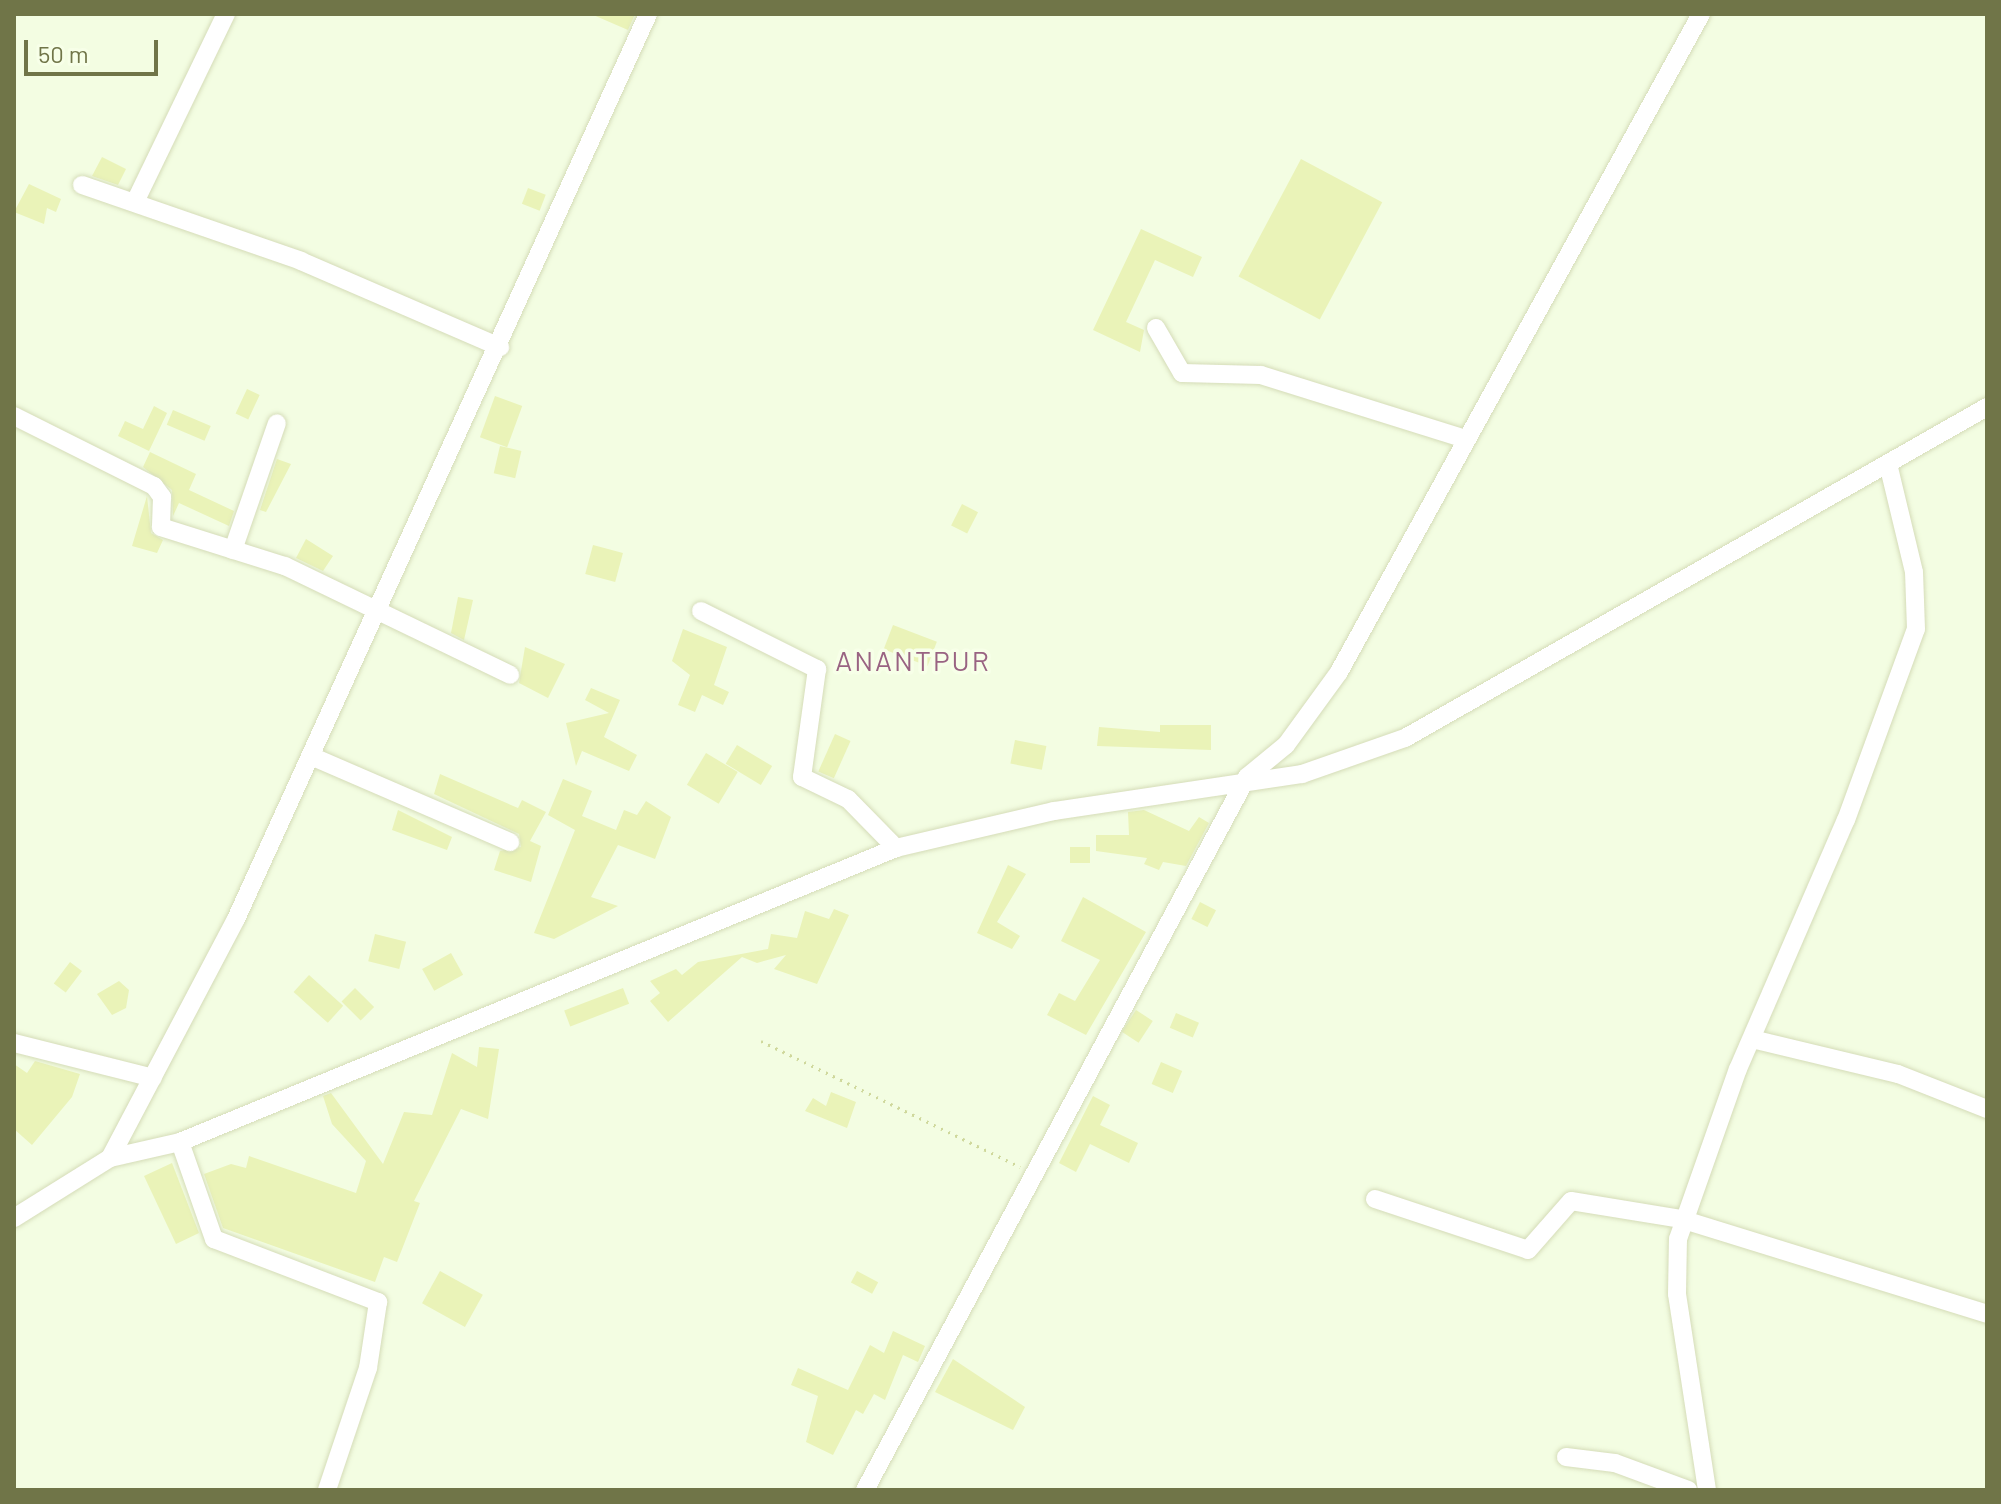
<!DOCTYPE html>
<html>
<head>
<meta charset="utf-8">
<style>
  body { margin:0 }
  #map { position:relative; width:2001px; height:1504px; overflow:hidden; background:#f3fde2; font-family:Barlow,sans-serif }
  div>[style] { position:absolute }
  [style*='--x'] { left:calc(var(--x)*1px); top:calc(var(--y)*1px); width:calc(var(--w)*1px); rotate:calc(var(--a)*1deg) }
  .building>* { inset:0; background:#eaf3b8; transform-origin:0 0 }
  .path>* { height:3px; margin-top:-1.5px; transform-origin:0; background:repeating-linear-gradient(90deg,#cfd89c 0 2px,transparent 0 8px) }
  .roads { filter:drop-shadow(0 0 2px #d5dcb8) drop-shadow(0 0 2px #d5dcb8) }
  .minor>* { height:18px; margin:-9px; padding:0 9px; transform-origin:9px; border-radius:9px; background:#fff }
  span { translate:-50% -50%; white-space:nowrap; text-align:center; line-height:1.15; -webkit-text-stroke:7px #f7ffe8; paint-order:stroke }
  .quarter-label { font-size:28px; color:#996382; letter-spacing:2px }
  .frame { position:absolute; inset:0; border:16px solid #707548; pointer-events:none }
  .scale { position:absolute; left:24px; top:40px; width:134px; height:36px; box-sizing:border-box; border:4px solid #707548; border-top:0; padding-left:10px; font-size:24px; line-height:28px; white-space:nowrap; color:#707548; -webkit-text-stroke:6px #f7ffe8; paint-order:stroke }
</style>
</head>
<body>
<div id="map">
  <div class="building">
    <div style="clip-path:polygon(591px 14px,635px 14px,628px 30px)"></div>
    <div style="clip-path:polygon(102px 157px,126px 169px,118px 185px,92px 176px)"></div>
    <div style="left:1301px;top:159px;width:92px;height:133px;rotate:28deg"></div>
    <div style="clip-path:polygon(29px 184px,61px 199px,56px 212px,47px 208px,44px 224px,14px 212px)"></div>
    <div style="left:528px;top:188px;width:19px;height:17px;rotate:21deg"></div>
    <div style="clip-path:polygon(1141px 229px,1202px 257px,1193px 277px,1155px 260px,1126px 322px,1144px 330px,1140px 352px,1093px 330px)"></div>
    <div style="left:247px;top:389px;width:14px;height:27px;rotate:25deg"></div>
    <div style="left:495px;top:396px;width:29px;height:44px;rotate:20deg"></div>
    <div style="clip-path:polygon(154px 406px,167px 413px,149px 451px,118px 436px,125px 421px,143px 429px)"></div>
    <div style="left:173px;top:410px;width:41px;height:16px;rotate:23deg"></div>
    <div style="left:500px;top:446px;width:22px;height:28px;rotate:13deg"></div>
    <div style="clip-path:polygon(150px 452px,196px 474px,189px 490px,234px 511px,229px 526px,179px 503px,173px 516px,172px 490px,143px 467px)"></div>
    <div style="clip-path:polygon(277px 459px,291px 464px,266px 512px,260px 510px)"></div>
    <div style="clip-path:polygon(147px 496px,151px 533px,163px 540px,157px 553px,132px 546px)"></div>
    <div style="left:962px;top:504px;width:18px;height:24px;rotate:27deg"></div>
    <div style="clip-path:polygon(306px 539px,333px 556px,323px 571px,296px 558px)"></div>
    <div style="left:593px;top:545px;width:31px;height:30px;rotate:15deg"></div>
    <div style="clip-path:polygon(458px 597px,473px 600px,464px 640px,451px 633px)"></div>
    <div style="left:893px;top:625px;width:47px;height:26px;rotate:21deg"></div>
    <div style="clip-path:polygon(683px 629px,727px 647px,714px 685px,729px 692px,723px 705px,702px 695px,695px 712px,678px 705px,690px 675px,672px 661px)"></div>
    <div style="clip-path:polygon(525px 647px,565px 664px,548px 698px,519px 683px)"></div>
    <div style="clip-path:polygon(591px 688px,620px 700px,604px 737px,637px 755px,629px 771px,582px 751px,576px 766px,566px 723px,609px 713px,585px 700px)"></div>
    <div style="clip-path:polygon(1160px 725px,1211px 725px,1211px 750px,1097px 746px,1099px 727px,1160px 732px)"></div>
    <div style="left:835px;top:734px;width:17px;height:41px;rotate:24deg"></div>
    <div style="left:1015px;top:740px;width:32px;height:24px;rotate:11deg"></div>
    <div style="left:737px;top:745px;width:41px;height:22px;rotate:31deg"></div>
    <div style="left:706px;top:753px;width:37px;height:37px;rotate:31deg"></div>
    <div style="clip-path:polygon(440px 774px,518px 808px,522px 800px,546px 812px,530px 841px,541px 846px,531px 882px,494px 870px,500px 851px,521px 847px,519px 834px,434px 794px)"></div>
    <div style="clip-path:polygon(563px 779px,592px 791px,582px 816px,616px 830px,624px 810px,637px 815px,646px 801px,671px 817px,655px 859px,618px 845px,591px 897px,618px 906px,554px 939px,534px 933px,575px 830px,548px 815px)"></div>
    <div style="clip-path:polygon(398px 810px,452px 837px,447px 850px,392px 830px)"></div>
    <div style="clip-path:polygon(1144px 810px,1189px 831px,1199px 817px,1209px 823px,1186px 866px,1163px 862px,1159px 870px,1144px 864px,1147px 858px,1096px 851px,1096px 835px,1129px 835px,1128px 812px)"></div>
    <div style="left:1070px;top:847px;width:20px;height:16px"></div>
    <div style="clip-path:polygon(1008px 865px,1026px 874px,997px 922px,1020px 936px,1012px 949px,977px 933px)"></div>
    <div style="clip-path:polygon(1083px 897px,1146px 932px,1086px 1035px,1047px 1015px,1059px 993px,1075px 1001px,1100px 960px,1061px 941px)"></div>
    <div style="left:1200px;top:902px;width:18px;height:19px;rotate:27deg"></div>
    <div style="clip-path:polygon(834px 909px,849px 915px,817px 984px,774px 969px,786px 955px,757px 963px,742px 957px,668px 1022px,650px 1001px,660px 993px,650px 981px,676px 969px,682px 975px,698px 962px,768px 949px,771px 934px,797px 938px,805px 911px,829px 919px)"></div>
    <div style="left:375px;top:934px;width:32px;height:28px;rotate:14deg"></div>
    <div style="left:451px;top:953px;width:25px;height:33px;rotate:61deg"></div>
    <div style="left:70px;top:962px;width:15px;height:27px;rotate:37deg"></div>
    <div style="left:309px;top:975px;width:46px;height:23px;rotate:42deg"></div>
    <div style="clip-path:polygon(119px 981px,129px 990px,126px 1008px,112px 1015px,97px 994px)"></div>
    <div style="left:355px;top:988px;width:27px;height:19px;rotate:45deg"></div>
    <div style="left:623px;top:988px;width:17px;height:63px;rotate:69deg"></div>
    <div style="left:1136px;top:1010px;width:20px;height:26px;rotate:33deg"></div>
    <div style="left:1176px;top:1013px;width:25px;height:16px;rotate:23deg"></div>
    <div style="clip-path:polygon(479px 1047px,499px 1049px,488px 1119px,461px 1109px,414px 1201px,420px 1203px,397px 1262px,384px 1257px,375px 1282px,223px 1228px,204px 1174px,231px 1164px,246px 1168px,249px 1156px,356px 1193px,366px 1161px,332px 1124px,323px 1096px,331px 1093px,383px 1164px,404px 1112px,432px 1115px,452px 1053px,477px 1067px)"></div>
    <div style="clip-path:polygon(35px 1061px,80px 1074px,72px 1097px,32px 1145px,14px 1129px,14px 1064px,27px 1073px)"></div>
    <div style="left:1161px;top:1062px;width:23px;height:24px;rotate:23deg"></div>
    <div style="clip-path:polygon(831px 1092px,856px 1102px,847px 1128px,805px 1111px,813px 1098px,826px 1106px)"></div>
    <div style="clip-path:polygon(1093px 1096px,1110px 1105px,1100px 1125px,1138px 1143px,1129px 1163px,1090px 1144px,1076px 1172px,1059px 1163px)"></div>
    <div style="clip-path:polygon(172px 1163px,199px 1233px,176px 1244px,144px 1176px)"></div>
    <div style="left:440px;top:1271px;width:49px;height:37px;rotate:29deg"></div>
    <div style="left:857px;top:1271px;width:24px;height:13px;rotate:28deg"></div>
    <div style="clip-path:polygon(893px 1331px,925px 1346px,918px 1362px,903px 1355px,885px 1400px,874px 1394px,863px 1414px,856px 1410px,833px 1455px,806px 1442px,818px 1396px,791px 1385px,798px 1368px,848px 1390px,870px 1345px,884px 1353px)"></div>
    <div style="clip-path:polygon(953px 1359px,1025px 1407px,1013px 1430px,935px 1392px)"></div>
  </div>
  <div class="path">
    <div style="--x:761;--y:1041;--w:288;--a:25.9"></div>
  </div>
  <div class="roads">
    <div class="minor">
      <div style="--x:82;--y:185;--w:232;--a:19.1"></div>
      <div style="--x:301;--y:261;--w:217;--a:23.4"></div>
      <div style="--x:135;--y:202;--w:209;--a:-64.2"></div>
      <div style="--x:1156;--y:328;--w:52;--a:60"></div>
      <div style="--x:1182;--y:373;--w:79;--a:1.5"></div>
      <div style="--x:1261;--y:375;--w:214;--a:17.4"></div>
      <div style="--x:14;--y:416;--w:157;--a:26.6"></div>
      <div style="--x:154;--y:486;--w:14;--a:54"></div>
      <div style="--x:162;--y:497;--w:30;--a:92"></div>
      <div style="--x:161;--y:527;--w:130;--a:17.5"></div>
      <div style="--x:285;--y:566;--w:250;--a:25.8"></div>
      <div style="--x:233;--y:550;--w:134;--a:-70.9"></div>
      <div style="--x:701;--y:611;--w:130;--a:26.6"></div>
      <div style="--x:817;--y:669;--w:109;--a:97.9"></div>
      <div style="--x:802;--y:777;--w:51;--a:25.6"></div>
      <div style="--x:848;--y:799;--w:69;--a:45.6"></div>
      <div style="--x:311;--y:756;--w:217;--a:23.4"></div>
      <div style="--x:1752;--y:1039;--w:150;--a:13.5"></div>
      <div style="--x:1898;--y:1074;--w:96;--a:21.5"></div>
      <div style="--x:14;--y:1043;--w:143;--a:14.1"></div>
      <div style="--x:180;--y:1142;--w:103;--a:70.7"></div>
      <div style="--x:214;--y:1239;--w:176;--a:21"></div>
      <div style="--x:378;--y:1302;--w:67;--a:98.6"></div>
      <div style="--x:368;--y:1368;--w:129;--a:108.6"></div>
      <div style="--x:110;--y:1158;--w:270;--a:-62.2"></div>
      <div style="--x:236;--y:919;--w:994;--a:-65.52"></div>
      <div style="--x:1375;--y:1199;--w:161;--a:18.4"></div>
      <div style="--x:1528;--y:1250;--w:65;--a:-48.7"></div>
      <div style="--x:1571;--y:1201;--w:111;--a:9.3"></div>
      <div style="--x:1681;--y:1219;--w:320;--a:17.2"></div>
      <div style="--x:14;--y:1218;--w:113;--a:-32"></div>
      <div style="--x:110;--y:1158;--w:72;--a:-12.9"></div>
      <div style="--x:180;--y:1142;--w:774;--a:-22.32"></div>
      <div style="--x:896;--y:848;--w:162;--a:-13.2"></div>
      <div style="--x:1054;--y:811;--w:251;--a:-8.5"></div>
      <div style="--x:1302;--y:774;--w:109;--a:-19.3"></div>
      <div style="--x:1405;--y:738;--w:670;--a:-29.63"></div>
      <div style="--x:1566;--y:1457;--w:49;--a:7"></div>
      <div style="--x:1615;--y:1463;--w:78;--a:20.3"></div>
      <div style="--x:865;--y:1490;--w:809;--a:-61.82"></div>
      <div style="--x:1247;--y:777;--w:50;--a:-39.4"></div>
      <div style="--x:1286;--y:745;--w:90;--a:-54"></div>
      <div style="--x:1339;--y:672;--w:751;--a:-61.18"></div>
      <div style="--x:1707;--y:1490;--w:198;--a:-98.7"></div>
      <div style="--x:1677;--y:1294;--w:55;--a:-89"></div>
      <div style="--x:1678;--y:1239;--w:180;--a:-70.6"></div>
      <div style="--x:1738;--y:1069;--w:271;--a:-66.6"></div>
      <div style="--x:1846;--y:820;--w:203;--a:-69.9"></div>
      <div style="--x:1916;--y:629;--w:57;--a:-92"></div>
      <div style="--x:1914;--y:572;--w:111;--a:-103.5"></div>
    </div>
  </div>
  <div class="quarter-label">
    <span style="left:913px;top:660px">ANANTPUR</span>
  </div>
  <div class="frame"></div>
  <div class="scale">50 m</div>
</div>
</body>
</html>
